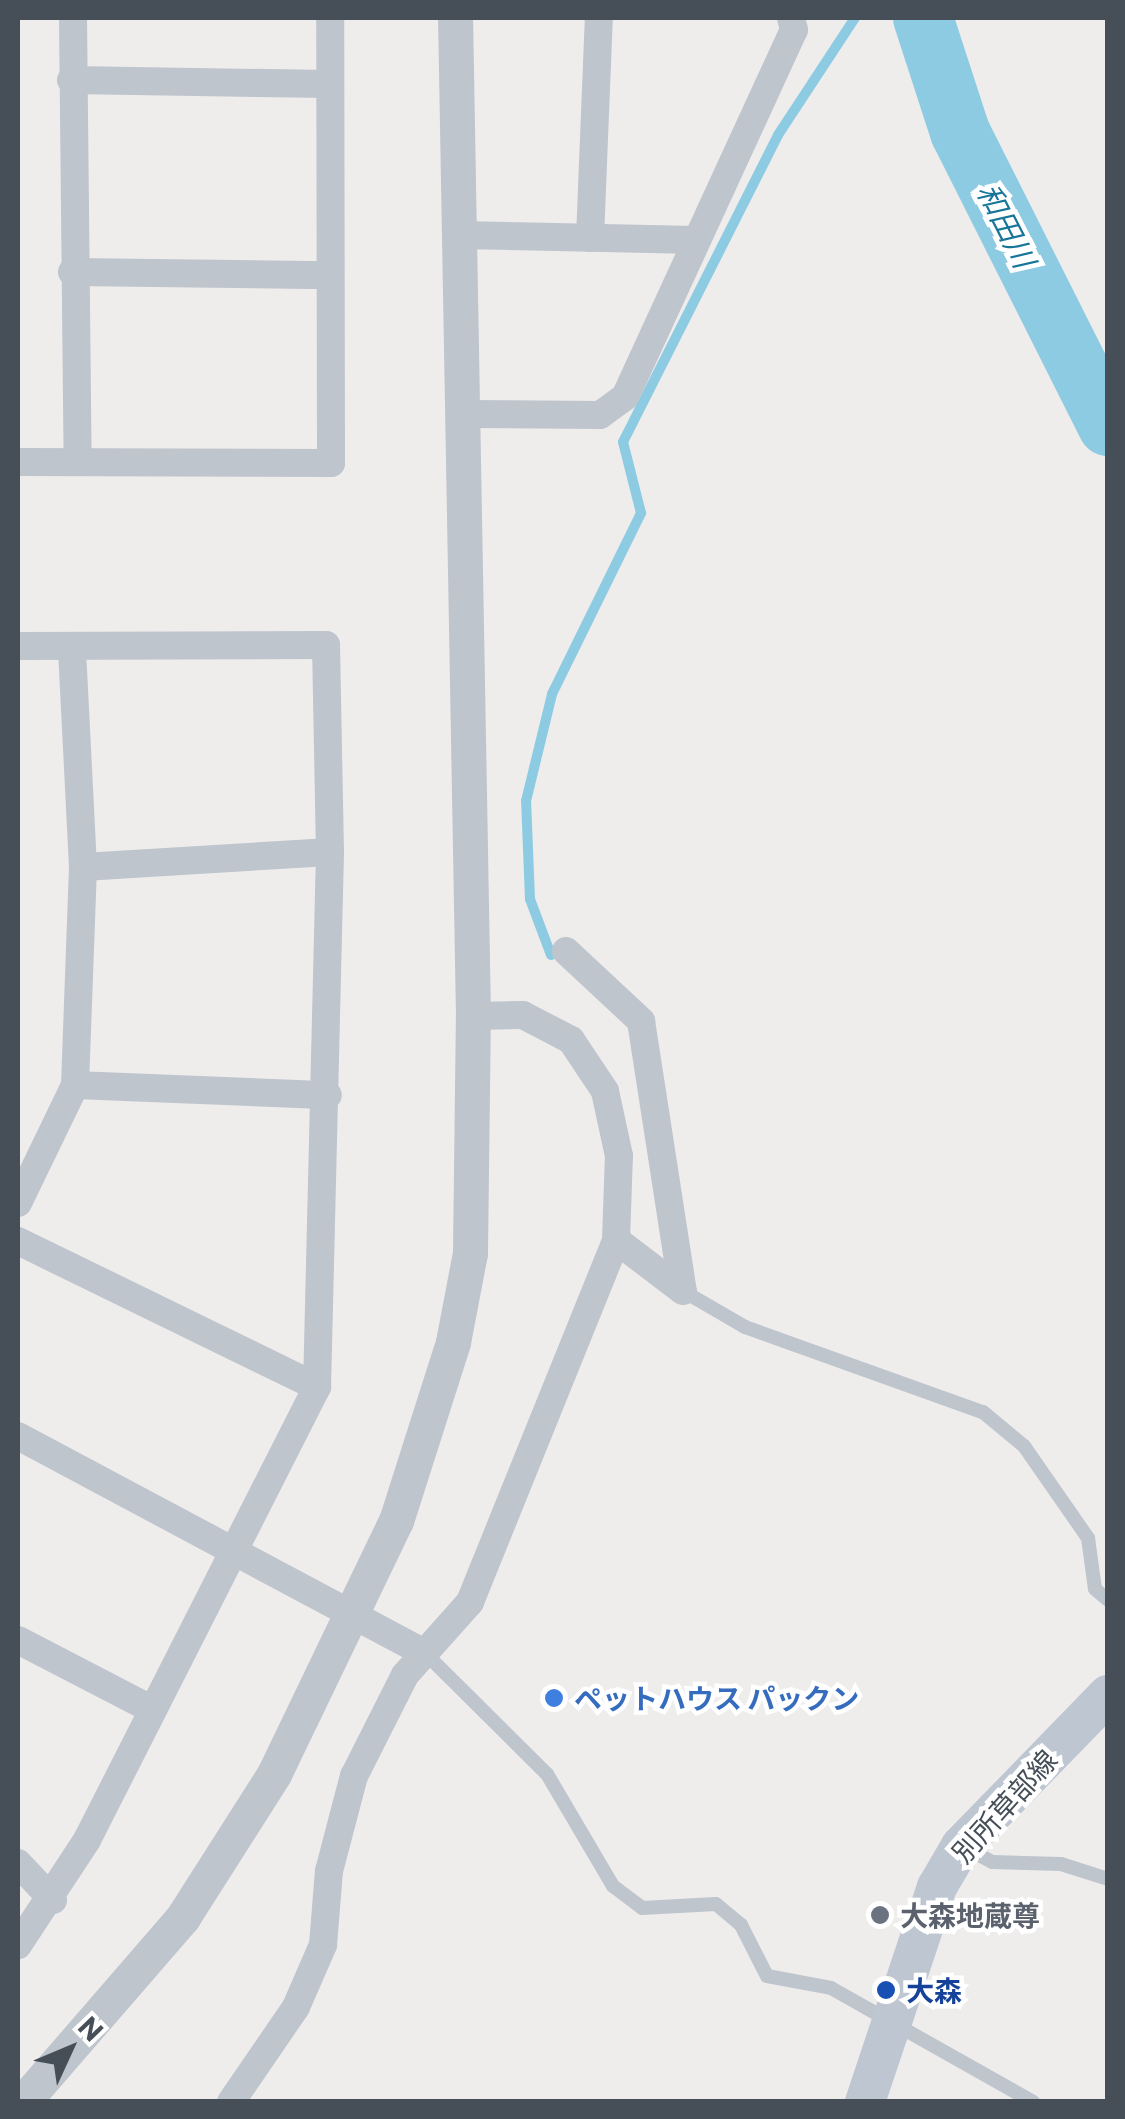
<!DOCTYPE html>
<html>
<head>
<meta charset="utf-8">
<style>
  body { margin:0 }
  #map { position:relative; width:1125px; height:2119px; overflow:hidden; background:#efecec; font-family:Commissioner,"Noto Sans JP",sans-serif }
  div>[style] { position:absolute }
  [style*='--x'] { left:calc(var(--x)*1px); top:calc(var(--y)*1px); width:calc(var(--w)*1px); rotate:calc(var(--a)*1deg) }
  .stream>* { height:10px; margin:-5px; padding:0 5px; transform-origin:5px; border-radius:5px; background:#8dcbe3 }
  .river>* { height:60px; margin:-30px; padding:0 30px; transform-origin:30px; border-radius:30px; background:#8dcbe3 }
  .service>* { height:14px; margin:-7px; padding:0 7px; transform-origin:7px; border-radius:7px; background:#bec5cd }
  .minor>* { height:28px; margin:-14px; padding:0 14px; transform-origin:14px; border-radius:14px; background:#bec5cd }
  .tertiary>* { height:35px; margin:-17.5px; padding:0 17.5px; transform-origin:17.5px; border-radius:17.5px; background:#bec5cd }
  .secondary>* { height:40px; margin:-20px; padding:0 20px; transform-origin:20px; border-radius:20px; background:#bec6d2 }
  .dots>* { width:28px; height:28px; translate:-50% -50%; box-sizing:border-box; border:5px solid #fff; border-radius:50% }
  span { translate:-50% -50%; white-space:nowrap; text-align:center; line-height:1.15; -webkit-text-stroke:9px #fff; paint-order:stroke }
  .shop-label { font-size:28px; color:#366cbe; font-weight:700 }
  .left { translate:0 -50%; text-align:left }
  .street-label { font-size:28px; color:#464e58 }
  .worship-label { font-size:28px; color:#5b616d; font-weight:700 }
  .transit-label { font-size:28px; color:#164399; font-weight:700 }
  .water-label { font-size:30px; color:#177599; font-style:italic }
  .frame { position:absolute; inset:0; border:20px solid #464e58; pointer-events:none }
  .north { position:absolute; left:20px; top:1999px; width:100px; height:100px; -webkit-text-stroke:8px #fff; paint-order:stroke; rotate:46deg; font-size:28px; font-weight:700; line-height:40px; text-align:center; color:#464e58 }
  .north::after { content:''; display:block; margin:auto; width:35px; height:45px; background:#464e58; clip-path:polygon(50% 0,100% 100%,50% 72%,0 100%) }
</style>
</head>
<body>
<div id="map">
  <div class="stream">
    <div style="--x:551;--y:955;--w:60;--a:-110.6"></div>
    <div style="--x:530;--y:899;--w:98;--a:-92.3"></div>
    <div style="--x:526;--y:801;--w:110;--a:-76.3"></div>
    <div style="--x:552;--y:694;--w:202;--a:-63.8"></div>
    <div style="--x:641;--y:513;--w:73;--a:-104.2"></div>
    <div style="--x:623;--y:442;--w:344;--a:-63.2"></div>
    <div style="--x:778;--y:135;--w:140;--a:-56.7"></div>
  </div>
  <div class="river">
    <div style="--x:923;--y:18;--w:120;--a:72"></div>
    <div style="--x:960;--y:132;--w:329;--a:63.3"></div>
  </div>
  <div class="service">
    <div style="--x:683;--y:1291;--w:72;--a:30.1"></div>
    <div style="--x:745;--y:1327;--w:253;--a:19.7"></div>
    <div style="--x:983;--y:1412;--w:53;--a:39.7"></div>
    <div style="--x:1024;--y:1446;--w:112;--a:55.2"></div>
    <div style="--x:1088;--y:1538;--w:51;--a:82.2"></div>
    <div style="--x:1095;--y:1589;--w:17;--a:40"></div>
    <div style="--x:425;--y:1653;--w:172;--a:44.8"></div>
    <div style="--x:547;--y:1774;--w:130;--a:59.5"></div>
    <div style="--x:613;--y:1886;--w:36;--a:37"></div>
    <div style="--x:642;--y:1908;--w:74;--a:-3.1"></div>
    <div style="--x:716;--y:1904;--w:33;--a:40"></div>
    <div style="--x:741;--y:1925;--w:57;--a:63"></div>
    <div style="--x:767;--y:1976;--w:65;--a:10.6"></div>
    <div style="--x:831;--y:1988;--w:232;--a:29.4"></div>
    <div style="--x:966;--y:1848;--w:30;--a:28"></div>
    <div style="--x:992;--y:1862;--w:69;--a:1.7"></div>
    <div style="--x:1061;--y:1864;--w:49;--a:17.7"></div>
  </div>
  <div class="minor">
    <div style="--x:73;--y:18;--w:444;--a:89.4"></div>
    <div style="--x:71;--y:80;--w:259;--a:0.9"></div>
    <div style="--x:459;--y:235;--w:238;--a:1.2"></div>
    <div style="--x:590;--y:238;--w:220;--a:-87.7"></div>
    <div style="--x:72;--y:272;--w:258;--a:0.7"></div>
    <div style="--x:462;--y:414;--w:138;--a:0.4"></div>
    <div style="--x:600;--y:415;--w:31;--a:-36"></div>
    <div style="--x:625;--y:397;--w:404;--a:-65.3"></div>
    <div style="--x:794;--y:30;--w:12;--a:-104"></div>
    <div style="--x:18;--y:462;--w:313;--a:0.2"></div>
    <div style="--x:331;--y:463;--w:445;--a:-90.1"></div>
    <div style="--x:18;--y:646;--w:308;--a:-0.2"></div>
    <div style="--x:326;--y:645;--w:207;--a:88.9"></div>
    <div style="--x:330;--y:852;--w:535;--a:91.39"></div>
    <div style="--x:317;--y:1387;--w:508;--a:116.92"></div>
    <div style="--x:87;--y:1840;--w:126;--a:123.3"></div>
    <div style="--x:83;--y:867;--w:247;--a:-3.5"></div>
    <div style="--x:566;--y:951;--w:103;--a:43"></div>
    <div style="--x:641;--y:1021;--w:273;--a:81.2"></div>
    <div style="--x:75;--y:1085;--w:253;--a:2.3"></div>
    <div style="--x:18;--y:1203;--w:131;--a:-64.2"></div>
    <div style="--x:75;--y:1085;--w:218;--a:-87.9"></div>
    <div style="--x:83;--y:867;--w:220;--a:-92.9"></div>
    <div style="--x:616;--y:1240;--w:84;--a:37.3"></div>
    <div style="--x:18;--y:1241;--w:333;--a:26"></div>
    <div style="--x:18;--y:1436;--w:461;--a:28.1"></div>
    <div style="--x:18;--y:1640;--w:148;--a:27.4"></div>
    <div style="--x:18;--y:1863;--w:51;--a:46.6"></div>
    <div style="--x:231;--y:2102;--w:115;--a:-55.6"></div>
    <div style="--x:296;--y:2007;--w:68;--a:-66.5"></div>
    <div style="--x:323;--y:1945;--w:74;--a:-85.4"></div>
    <div style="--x:329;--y:1871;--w:98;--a:-75.3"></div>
    <div style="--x:354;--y:1776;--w:113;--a:-63.2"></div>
    <div style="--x:405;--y:1675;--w:98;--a:-48.3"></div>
    <div style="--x:470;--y:1602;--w:390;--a:-68"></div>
    <div style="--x:616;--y:1240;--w:84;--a:-88"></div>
    <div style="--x:619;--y:1156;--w:66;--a:-102.2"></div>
    <div style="--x:605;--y:1091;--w:61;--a:-123.7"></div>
    <div style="--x:571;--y:1040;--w:54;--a:-152.5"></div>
    <div style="--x:523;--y:1015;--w:50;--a:178.9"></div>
  </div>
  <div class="tertiary">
    <div style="--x:23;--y:2102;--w:245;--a:-49.1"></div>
    <div style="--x:183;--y:1917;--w:169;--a:-57.5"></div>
    <div style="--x:274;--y:1774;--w:281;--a:-64.3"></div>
    <div style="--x:396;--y:1521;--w:188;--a:-72.3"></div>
    <div style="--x:453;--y:1342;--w:91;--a:-79.2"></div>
    <div style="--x:470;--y:1253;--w:237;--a:-89.3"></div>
    <div style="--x:473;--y:1016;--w:998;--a:-91.03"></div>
  </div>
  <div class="secondary">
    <div style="--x:865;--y:2102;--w:227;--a:-71.5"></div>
    <div style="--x:937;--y:1887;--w:48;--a:-59.7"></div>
    <div style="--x:961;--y:1846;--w:211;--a:-45.8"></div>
  </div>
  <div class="dots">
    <div style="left:554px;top:1698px;background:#3f7fe0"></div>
    <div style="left:880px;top:1915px;background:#6b7280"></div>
    <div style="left:886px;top:1990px;background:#1a4fb4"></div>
  </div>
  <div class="shop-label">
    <span class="left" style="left:574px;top:1698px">ペットハウス パックン</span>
  </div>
  <div class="street-label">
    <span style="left:1004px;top:1806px;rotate:-48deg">別所草部線</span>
  </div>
  <div class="worship-label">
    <span class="left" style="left:900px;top:1915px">大森地蔵尊</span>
  </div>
  <div class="transit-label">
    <span class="left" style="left:906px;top:1990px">大森</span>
  </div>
  <div class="water-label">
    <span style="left:1007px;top:225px;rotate:63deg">和田川</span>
  </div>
  <div class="frame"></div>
  <div class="north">N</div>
</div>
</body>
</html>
